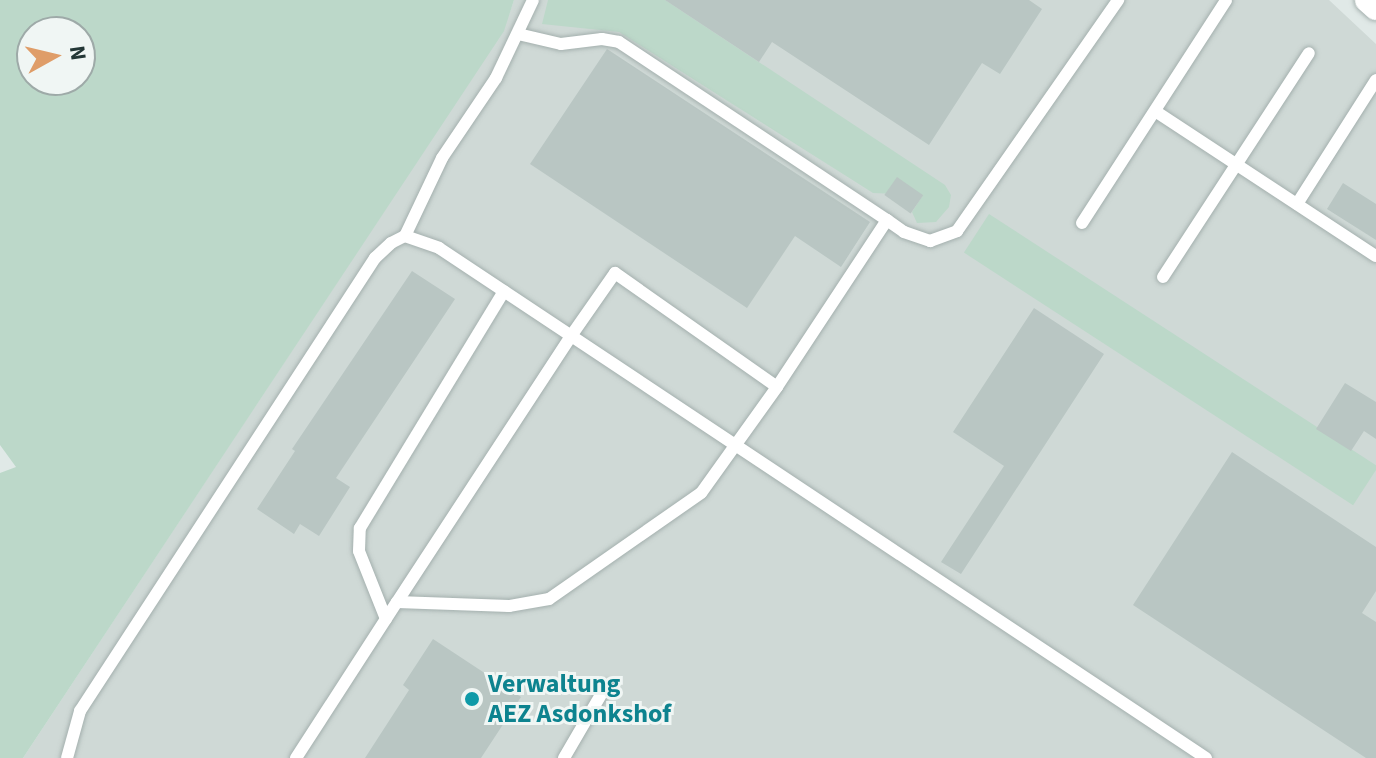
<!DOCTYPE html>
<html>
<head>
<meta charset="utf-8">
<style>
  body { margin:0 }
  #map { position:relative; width:1376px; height:758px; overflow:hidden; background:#e0e9e7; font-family:"Source Sans 3",sans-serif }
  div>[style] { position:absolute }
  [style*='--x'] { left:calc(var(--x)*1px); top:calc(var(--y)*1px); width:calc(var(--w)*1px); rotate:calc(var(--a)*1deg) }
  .built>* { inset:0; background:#cfd9d6 }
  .green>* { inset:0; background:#bcd8c9; transform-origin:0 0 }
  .building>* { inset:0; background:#b9c6c3; transform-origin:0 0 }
  .roads { filter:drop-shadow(0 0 2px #a4b0ae) drop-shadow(0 0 2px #a4b0ae) }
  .service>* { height:12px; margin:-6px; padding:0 6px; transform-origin:6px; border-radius:6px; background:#fff }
  .minor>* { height:24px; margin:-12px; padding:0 12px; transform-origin:12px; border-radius:12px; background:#fff }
  .dots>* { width:22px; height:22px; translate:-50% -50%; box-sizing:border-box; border:4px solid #f0f6f4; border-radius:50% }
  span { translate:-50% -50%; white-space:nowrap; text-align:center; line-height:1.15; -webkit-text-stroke:6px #f0f6f4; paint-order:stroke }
  .culture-label { font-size:26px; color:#0d838f; font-weight:700 }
  .left { translate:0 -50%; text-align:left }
  .north { position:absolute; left:16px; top:16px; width:80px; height:80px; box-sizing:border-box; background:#f0f6f4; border:2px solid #9eaaa8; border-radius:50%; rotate:82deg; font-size:22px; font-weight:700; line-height:32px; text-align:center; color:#233736 }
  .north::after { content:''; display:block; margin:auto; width:28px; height:36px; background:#df9d68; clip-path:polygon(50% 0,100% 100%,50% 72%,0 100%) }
</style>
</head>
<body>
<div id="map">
  <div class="built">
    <div style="clip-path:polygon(514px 0,1329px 0,1376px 44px,1376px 758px,23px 758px,503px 31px)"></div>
  </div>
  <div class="green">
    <div style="clip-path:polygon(evenodd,0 0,514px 0,504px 31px,23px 758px,0 758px,0 473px,16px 467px,0 445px,0 0,32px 32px,80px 32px,80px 80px,32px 80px,32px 32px)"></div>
    <div style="clip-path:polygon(548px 0,665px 0,945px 185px,951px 195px,949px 207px,936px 222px,917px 223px,912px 212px,923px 195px,873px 193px,619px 32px,542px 24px)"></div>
    <div style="left:989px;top:214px;width:464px;height:46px;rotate:33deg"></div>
  </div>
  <div class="building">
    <div style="clip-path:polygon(665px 0,1029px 0,1042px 9px,1000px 74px,982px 63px,929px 145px,772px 42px,759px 62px)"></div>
    <div style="clip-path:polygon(607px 49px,870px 222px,841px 267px,795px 236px,747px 308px,530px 164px)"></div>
    <div style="left:897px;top:177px;width:32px;height:22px;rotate:35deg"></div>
    <div style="clip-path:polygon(1343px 183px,1376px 204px,1376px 240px,1327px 209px)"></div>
    <div style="clip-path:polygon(412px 271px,455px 299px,336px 478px,350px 487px,319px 536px,300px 524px,294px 534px,257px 509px,295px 451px,292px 449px)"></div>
    <div style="clip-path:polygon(1034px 308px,1104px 354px,961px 574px,941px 562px,1004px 466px,953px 432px)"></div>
    <div style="clip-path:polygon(1345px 383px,1376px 402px,1376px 439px,1364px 431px,1351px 451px,1316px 429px)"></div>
    <div style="clip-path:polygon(1232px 452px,1376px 547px,1376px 591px,1362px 613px,1376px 622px,1376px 758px,1366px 758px,1133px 605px)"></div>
    <div style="clip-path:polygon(433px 639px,521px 697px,481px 758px,365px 758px,409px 690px,403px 685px)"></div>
  </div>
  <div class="roads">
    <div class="service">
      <div style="--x:518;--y:34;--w:44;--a:13.1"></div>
      <div style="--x:561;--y:44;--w:41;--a:-7"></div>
      <div style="--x:602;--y:39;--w:17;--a:10"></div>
      <div style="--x:619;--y:42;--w:322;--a:33.6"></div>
      <div style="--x:887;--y:220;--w:200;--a:123.4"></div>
      <div style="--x:1155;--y:111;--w:264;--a:33.3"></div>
      <div style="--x:1297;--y:204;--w:147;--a:-57.5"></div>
      <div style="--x:887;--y:220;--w:21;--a:35"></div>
      <div style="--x:904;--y:232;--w:28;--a:19"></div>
      <div style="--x:930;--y:241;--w:29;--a:-20"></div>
      <div style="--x:957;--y:231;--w:282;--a:-55.1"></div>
      <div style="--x:1082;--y:223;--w:265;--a:-57.1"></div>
      <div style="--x:405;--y:236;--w:86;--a:-64.6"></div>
      <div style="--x:442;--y:158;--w:97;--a:-56"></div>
      <div style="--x:496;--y:78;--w:86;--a:-64.6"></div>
      <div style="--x:1163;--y:277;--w:267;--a:-56.9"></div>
      <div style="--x:386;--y:619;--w:73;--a:-111.7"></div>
      <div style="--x:359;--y:551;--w:23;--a:-88"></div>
      <div style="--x:360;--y:528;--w:277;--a:-58.7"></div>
      <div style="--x:67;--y:758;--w:49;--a:-74.5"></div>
      <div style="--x:80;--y:711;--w:541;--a:-56.93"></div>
      <div style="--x:375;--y:258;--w:22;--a:-43"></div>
      <div style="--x:391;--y:243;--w:16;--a:-27"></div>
      <div style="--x:405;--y:236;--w:36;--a:19"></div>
      <div style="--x:439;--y:248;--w:921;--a:33.62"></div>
      <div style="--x:296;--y:758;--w:186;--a:-57.1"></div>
      <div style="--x:397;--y:602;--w:318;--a:-56.8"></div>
      <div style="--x:571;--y:336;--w:77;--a:-55.1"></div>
      <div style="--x:615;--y:273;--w:198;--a:35.1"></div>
      <div style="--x:777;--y:387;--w:130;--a:125.6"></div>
      <div style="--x:701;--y:493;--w:185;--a:145.1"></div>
      <div style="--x:549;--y:599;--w:41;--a:170.1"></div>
      <div style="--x:509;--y:606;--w:112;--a:-178"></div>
      <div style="--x:564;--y:758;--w:83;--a:-59.7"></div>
    </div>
    <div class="minor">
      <div style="--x:1367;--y:0;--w:12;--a:42"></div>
    </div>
  </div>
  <div class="dots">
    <div style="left:472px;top:699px;background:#0f9aa8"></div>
  </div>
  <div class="culture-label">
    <span class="left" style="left:488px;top:699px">Verwaltung<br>AEZ Asdonkshof</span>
  </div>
  <div class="north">N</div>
</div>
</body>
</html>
